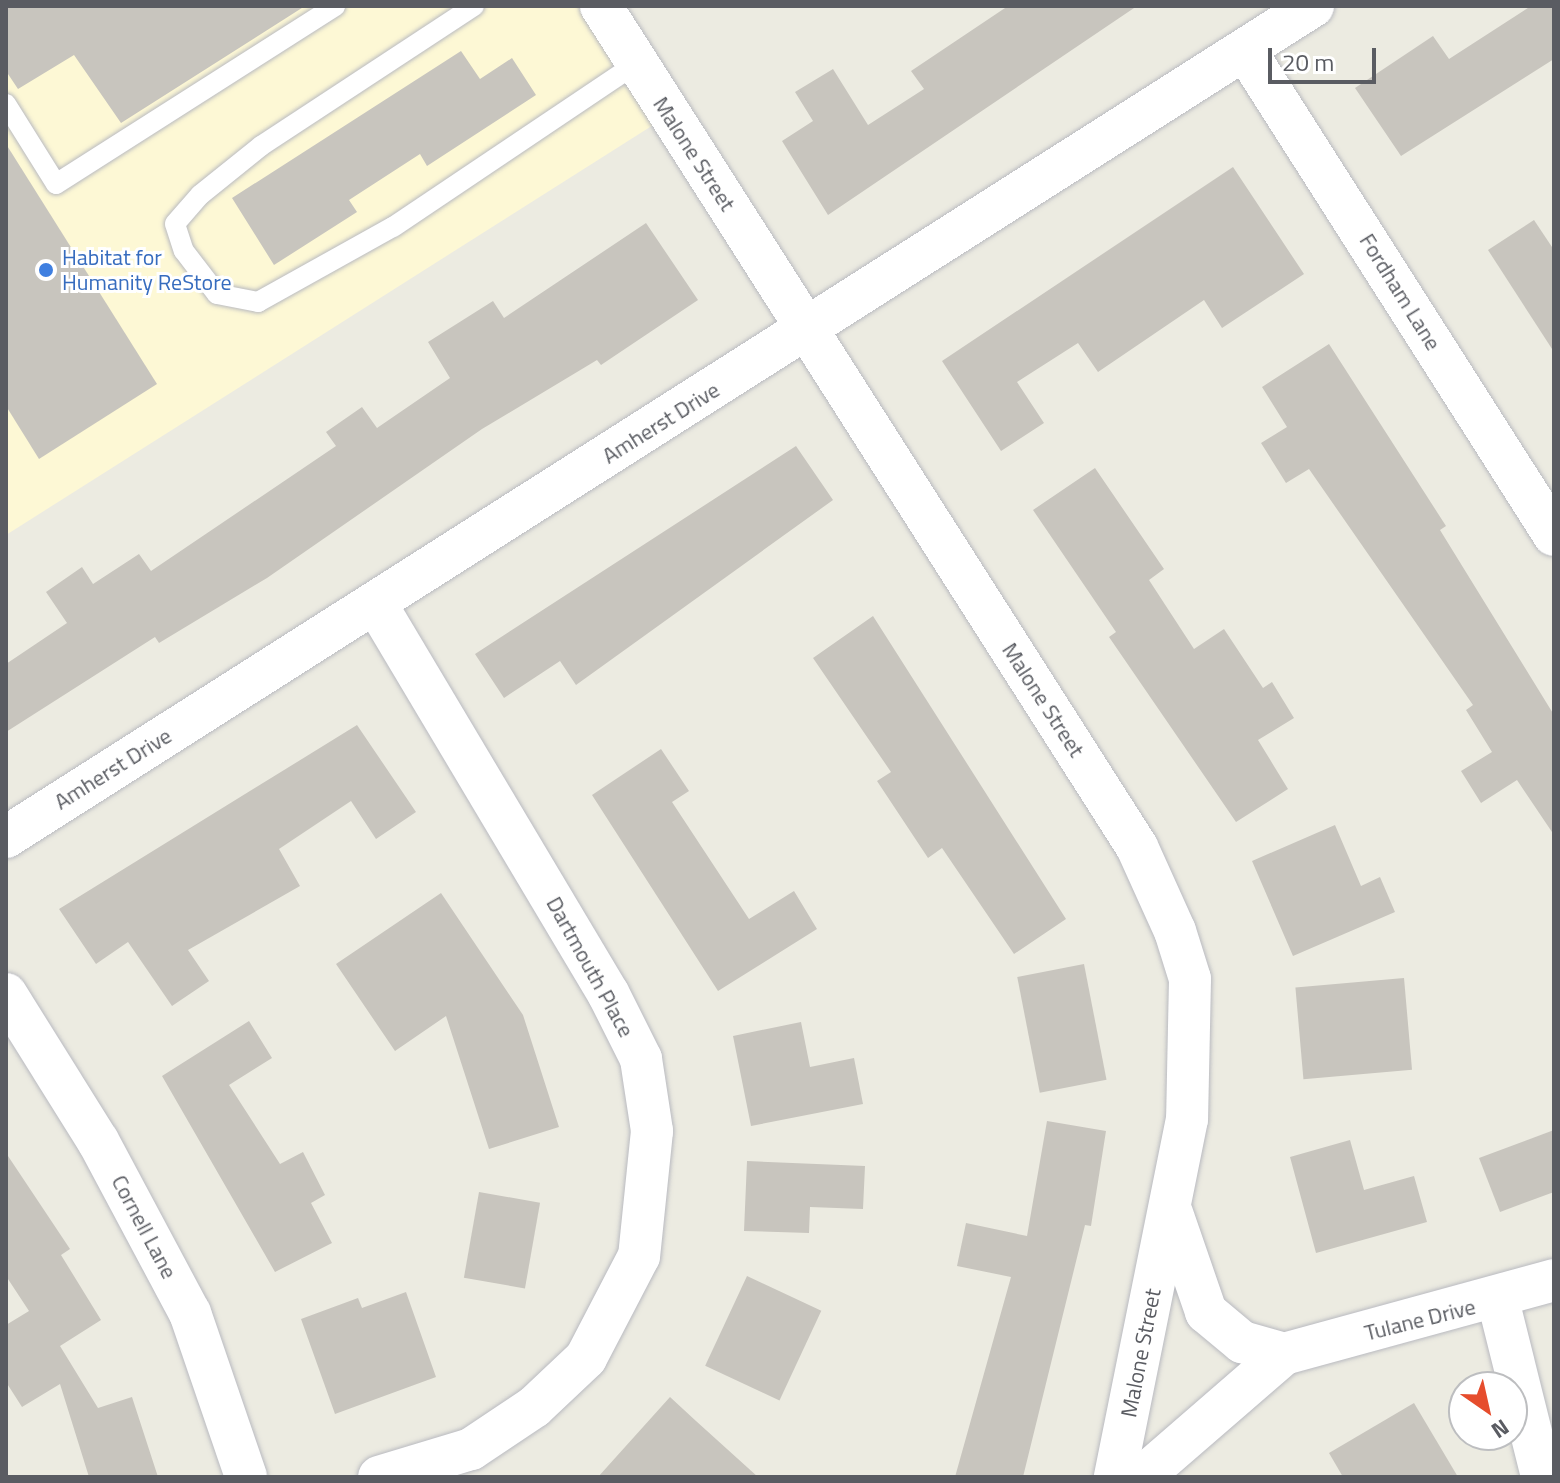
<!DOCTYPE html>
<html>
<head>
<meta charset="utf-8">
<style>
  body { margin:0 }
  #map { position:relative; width:1560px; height:1483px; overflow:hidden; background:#ecebe1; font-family:"Titillium Web",sans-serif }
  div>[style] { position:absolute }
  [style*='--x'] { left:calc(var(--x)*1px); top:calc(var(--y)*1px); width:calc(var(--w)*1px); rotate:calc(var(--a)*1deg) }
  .commercial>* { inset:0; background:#fdf8d5 }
  .building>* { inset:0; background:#c8c5be; transform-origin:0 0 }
  .roads { filter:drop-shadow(0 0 2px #b9bac0) drop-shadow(0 0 2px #b9bac0) }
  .lane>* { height:20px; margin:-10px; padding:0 10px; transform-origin:10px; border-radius:10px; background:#fff }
  .street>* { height:42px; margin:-21px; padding:0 21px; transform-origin:21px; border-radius:21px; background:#fff }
  .dots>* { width:22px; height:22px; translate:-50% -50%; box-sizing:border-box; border:4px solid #fff; border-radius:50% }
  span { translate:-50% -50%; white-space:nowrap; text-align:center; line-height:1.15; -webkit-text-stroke:6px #fff; paint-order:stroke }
  .street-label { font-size:22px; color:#5a5c62 }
  .shop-label { font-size:22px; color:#366cbe }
  .left { translate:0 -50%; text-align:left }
  .frame { position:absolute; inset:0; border:8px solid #5a5c62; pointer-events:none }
  .north { position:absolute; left:1448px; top:1371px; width:80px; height:80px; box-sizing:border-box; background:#fff; border:2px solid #bdbec0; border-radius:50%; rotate:146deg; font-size:22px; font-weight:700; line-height:32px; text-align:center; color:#5a5c62 }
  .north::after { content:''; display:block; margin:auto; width:28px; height:36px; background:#e64d2d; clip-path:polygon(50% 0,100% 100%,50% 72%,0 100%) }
  .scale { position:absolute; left:1268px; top:48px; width:108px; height:36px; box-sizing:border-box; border:4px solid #5a5c62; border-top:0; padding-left:10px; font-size:24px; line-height:28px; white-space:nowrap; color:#5a5c62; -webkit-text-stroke:6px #fff; paint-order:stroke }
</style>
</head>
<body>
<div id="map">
  <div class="commercial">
    <div style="clip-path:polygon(6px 6px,601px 6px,669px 115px,6px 535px)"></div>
  </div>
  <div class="building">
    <div style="clip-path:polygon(6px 6px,305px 6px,121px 123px,74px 55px,18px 89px,6px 71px)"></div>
    <div style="clip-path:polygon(1008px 6px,1137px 6px,828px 215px,782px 141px,813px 121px,795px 92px,833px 69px,868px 125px,924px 89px,911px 71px)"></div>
    <div style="clip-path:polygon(1531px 6px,1554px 6px,1554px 59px,1401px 156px,1355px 88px,1433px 36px,1449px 59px)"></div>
    <div style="clip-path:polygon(461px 51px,480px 79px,512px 58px,536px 95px,427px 166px,420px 154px,349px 200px,357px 212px,274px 265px,232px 198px)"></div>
    <div style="clip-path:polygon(6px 144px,157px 384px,39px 459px,6px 406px)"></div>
    <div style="clip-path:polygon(1233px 167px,1304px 274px,1222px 328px,1204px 300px,1098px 372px,1078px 343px,1017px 382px,1044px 423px,1001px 451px,942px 361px)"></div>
    <div style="clip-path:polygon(1534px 220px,1554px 250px,1554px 352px,1488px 250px)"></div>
    <div style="clip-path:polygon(646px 223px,698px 300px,601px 365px,597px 360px,482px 429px,267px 578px,159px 643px,155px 637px,6px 732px,6px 664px,67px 623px,46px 592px,82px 567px,93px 584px,139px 554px,151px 571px,336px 446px,326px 432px,362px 407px,377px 428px,450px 378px,428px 342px,493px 301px,504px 318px)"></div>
    <div style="clip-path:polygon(1329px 344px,1446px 526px,1440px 530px,1554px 715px,1554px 835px,1517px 780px,1481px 803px,1461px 771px,1492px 752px,1466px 710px,1473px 705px,1309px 469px,1286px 483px,1261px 443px,1287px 427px,1262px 387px)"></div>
    <div style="clip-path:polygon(796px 446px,833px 500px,576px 685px,560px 661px,504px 698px,475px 654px)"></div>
    <div style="clip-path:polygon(1095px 468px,1164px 569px,1149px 580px,1194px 649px,1224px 629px,1263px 688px,1272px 682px,1294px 718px,1258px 740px,1288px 789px,1236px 822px,1109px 637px,1116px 632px,1033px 510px)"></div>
    <div style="clip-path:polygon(873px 616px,1066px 919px,1014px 954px,942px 848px,928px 858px,877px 781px,891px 772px,813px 658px)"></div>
    <div style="clip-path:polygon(357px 725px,416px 812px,376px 839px,351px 801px,279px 849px,300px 886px,188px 950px,209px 981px,172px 1006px,128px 942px,96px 964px,59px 909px)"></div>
    <div style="clip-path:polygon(661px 749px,689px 791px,672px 802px,749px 919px,794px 891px,817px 929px,718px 991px,592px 795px)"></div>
    <div style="clip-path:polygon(1335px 825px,1361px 886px,1380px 877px,1395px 912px,1293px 956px,1252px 861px)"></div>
    <div style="clip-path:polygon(441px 893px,523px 1015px,559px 1127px,489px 1149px,446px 1016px,395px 1051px,336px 964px)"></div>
    <div style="left:1084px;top:964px;width:118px;height:68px;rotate:79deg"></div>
    <div style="left:1404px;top:978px;width:92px;height:109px;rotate:85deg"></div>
    <div style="clip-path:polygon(249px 1021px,272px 1058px,229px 1085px,280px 1164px,303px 1152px,325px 1195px,311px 1203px,332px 1243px,275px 1272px,162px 1076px)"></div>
    <div style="clip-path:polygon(801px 1022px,810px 1067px,854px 1058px,863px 1104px,751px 1126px,733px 1036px)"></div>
    <div style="clip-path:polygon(1047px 1121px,1106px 1131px,1091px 1226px,1085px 1225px,1023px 1477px,955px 1477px,1011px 1277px,957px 1266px,966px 1223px,1027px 1236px)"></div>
    <div style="clip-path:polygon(1554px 1130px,1554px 1192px,1500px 1212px,1479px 1158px)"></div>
    <div style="clip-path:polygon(1350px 1140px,1364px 1190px,1414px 1176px,1427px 1222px,1316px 1253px,1290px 1157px)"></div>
    <div style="clip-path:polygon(6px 1153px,70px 1249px,61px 1255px,101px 1320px,60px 1346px,98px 1408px,132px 1397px,158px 1477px,89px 1477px,60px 1384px,22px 1407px,6px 1382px,6px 1325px,29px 1311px,6px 1276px)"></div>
    <div style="clip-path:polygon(747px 1161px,865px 1166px,863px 1209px,810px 1207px,809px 1233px,744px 1231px)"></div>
    <div style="left:479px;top:1192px;width:62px;height:87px;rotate:10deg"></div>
    <div style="left:747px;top:1276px;width:82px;height:99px;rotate:25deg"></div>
    <div style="clip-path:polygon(406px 1292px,436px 1377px,335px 1414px,301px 1319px,358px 1298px,362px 1308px)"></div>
    <div style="clip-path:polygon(670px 1397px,696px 1421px,758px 1477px,598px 1477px)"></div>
    <div style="clip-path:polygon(1414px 1403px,1458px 1477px,1343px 1477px,1329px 1453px)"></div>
  </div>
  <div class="roads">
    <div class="lane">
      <div style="--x:474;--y:6;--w:255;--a:146.7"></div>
      <div style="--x:261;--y:146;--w:78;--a:141.2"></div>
      <div style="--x:200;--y:195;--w:38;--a:131"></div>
      <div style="--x:175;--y:224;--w:28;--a:72"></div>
      <div style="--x:184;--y:251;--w:54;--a:52.5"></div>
      <div style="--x:217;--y:294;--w:42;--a:11"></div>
      <div style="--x:258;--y:302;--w:154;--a:-29.1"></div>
      <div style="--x:393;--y:227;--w:294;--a:-33.9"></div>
      <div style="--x:6;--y:104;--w:94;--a:58"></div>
      <div style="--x:56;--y:184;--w:331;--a:-32.5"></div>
    </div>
    <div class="street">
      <div style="--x:601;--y:6;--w:997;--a:57.49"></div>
      <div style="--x:1137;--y:847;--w:92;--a:65.7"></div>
      <div style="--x:1175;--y:931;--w:50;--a:72.6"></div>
      <div style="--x:1190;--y:979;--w:140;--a:91.2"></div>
      <div style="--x:1187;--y:1119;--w:365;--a:101.4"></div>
      <div style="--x:1245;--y:50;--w:575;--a:57.5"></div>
      <div style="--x:376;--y:604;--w:453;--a:59.2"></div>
      <div style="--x:608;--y:993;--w:74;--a:63.4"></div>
      <div style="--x:641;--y:1059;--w:73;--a:81.3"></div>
      <div style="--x:652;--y:1131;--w:126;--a:95.9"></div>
      <div style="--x:639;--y:1256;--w:115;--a:117.5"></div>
      <div style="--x:586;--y:1358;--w:71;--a:136.7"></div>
      <div style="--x:534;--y:1407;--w:76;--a:146.3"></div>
      <div style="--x:471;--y:1449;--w:96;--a:163.1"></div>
      <div style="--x:6;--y:837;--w:1549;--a:-32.45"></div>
      <div style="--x:6;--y:994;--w:173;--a:58"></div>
      <div style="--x:98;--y:1141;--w:195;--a:61.9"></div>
      <div style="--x:190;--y:1313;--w:173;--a:71.1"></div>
      <div style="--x:1172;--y:1213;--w:105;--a:71"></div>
      <div style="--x:1206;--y:1312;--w:47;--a:39.8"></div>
      <div style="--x:1242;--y:1342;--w:44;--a:15.9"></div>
      <div style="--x:1498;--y:1300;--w:182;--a:76"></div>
      <div style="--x:1142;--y:1477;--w:188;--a:-40.9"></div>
      <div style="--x:1284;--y:1354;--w:280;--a:-15.3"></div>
    </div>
  </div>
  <div class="dots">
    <div style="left:46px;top:270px;background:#3f7fe0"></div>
  </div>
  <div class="street-label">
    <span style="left:694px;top:154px;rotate:57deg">Malone Street</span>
    <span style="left:1400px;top:292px;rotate:58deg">Fordham Lane</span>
    <span style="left:661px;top:423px;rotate:-32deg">Amherst Drive</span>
    <span style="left:1043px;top:700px;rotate:57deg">Malone Street</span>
    <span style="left:113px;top:769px;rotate:-32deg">Amherst Drive</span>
    <span style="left:590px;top:967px;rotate:61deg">Dartmouth Place</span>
    <span style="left:144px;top:1227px;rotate:62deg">Cornell Lane</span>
    <span style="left:1420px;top:1320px;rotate:-14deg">Tulane Drive</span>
    <span style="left:1141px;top:1353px;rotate:-79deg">Malone Street</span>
  </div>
  <div class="shop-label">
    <span class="left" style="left:62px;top:270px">Habitat for<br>Humanity ReStore</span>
  </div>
  <div class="frame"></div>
  <div class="north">N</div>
  <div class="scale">20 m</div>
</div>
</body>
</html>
